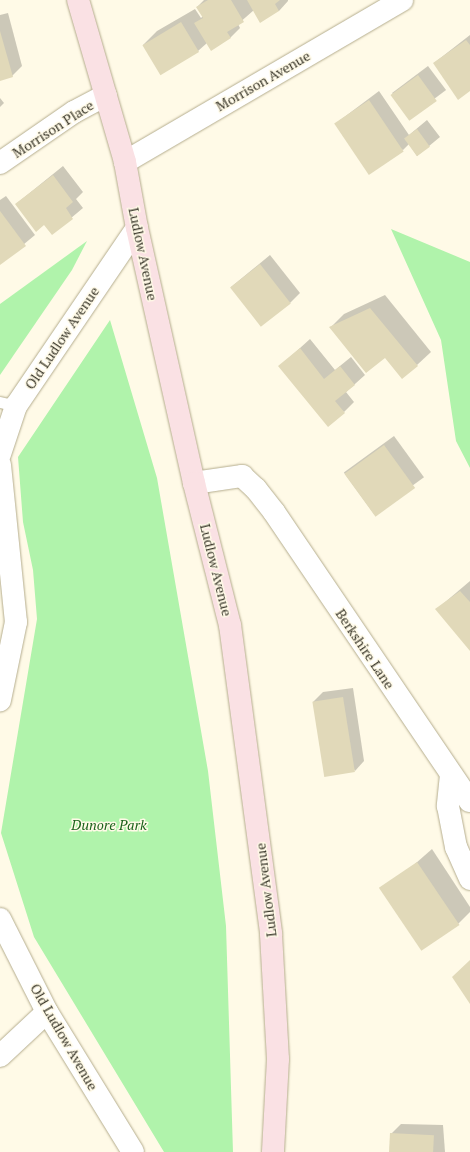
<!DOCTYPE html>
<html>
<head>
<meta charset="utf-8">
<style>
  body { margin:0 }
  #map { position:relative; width:470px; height:1152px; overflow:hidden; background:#fffae7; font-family:"PT Serif",serif }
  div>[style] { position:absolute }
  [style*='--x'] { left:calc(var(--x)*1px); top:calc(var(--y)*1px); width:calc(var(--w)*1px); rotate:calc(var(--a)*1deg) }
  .green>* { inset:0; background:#b0f3ab }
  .shadow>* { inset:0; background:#0003; transform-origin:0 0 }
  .building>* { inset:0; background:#e1d9b9; transform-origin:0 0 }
  .roads { filter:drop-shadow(0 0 1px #b5ad8e) drop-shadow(0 0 1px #b5ad8e) }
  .lane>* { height:11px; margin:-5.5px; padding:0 5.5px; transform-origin:5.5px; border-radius:5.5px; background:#fff }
  .street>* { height:22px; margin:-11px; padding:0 11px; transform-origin:11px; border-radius:11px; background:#fff }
  .secondary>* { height:22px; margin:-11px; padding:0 11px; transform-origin:11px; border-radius:11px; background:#fae1e4 }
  span { translate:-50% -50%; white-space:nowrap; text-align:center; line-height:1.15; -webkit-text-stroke:3px #fffae7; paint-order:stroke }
  .street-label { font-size:14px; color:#39362a }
  .park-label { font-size:14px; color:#1a621a; font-style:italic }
</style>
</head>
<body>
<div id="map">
  <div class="green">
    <div style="clip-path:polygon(391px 229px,470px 262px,470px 468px,456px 441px,441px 340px)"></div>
    <div style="clip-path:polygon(87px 241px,72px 270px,0 375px,0 304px)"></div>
    <div style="clip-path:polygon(110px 320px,157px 478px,208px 771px,226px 926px,233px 1152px,164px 1152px,34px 937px,1px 833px,37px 619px,33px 570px,23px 522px,18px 457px)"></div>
  </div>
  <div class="shadow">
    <div style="clip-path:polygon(204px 0,288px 0,288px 1px,279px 11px,254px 10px,238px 24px,240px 28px,230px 38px,207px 43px,198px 51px,143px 45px,157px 31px,195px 9px,201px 18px,203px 16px,197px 7px)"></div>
    <div style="clip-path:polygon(8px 13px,22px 66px,12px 76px,0 79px,0 15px)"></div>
    <div style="clip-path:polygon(470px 35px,470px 90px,434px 63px)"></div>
    <div style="left:428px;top:66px;width:30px;height:45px;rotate:53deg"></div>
    <div style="clip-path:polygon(379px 91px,409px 135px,427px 120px,440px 137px,417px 156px,409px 144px,403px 150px,335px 124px)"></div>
    <div style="clip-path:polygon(0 98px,4px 103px,0 107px)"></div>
    <div style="clip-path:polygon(63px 166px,83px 192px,76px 199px,83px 208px,52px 234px,45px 224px,16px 204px)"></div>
    <div style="clip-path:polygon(6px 196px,35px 235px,0 264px,0 200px)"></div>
    <div style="clip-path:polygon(270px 255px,300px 293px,290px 303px,231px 287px)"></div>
    <div style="clip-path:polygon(385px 295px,431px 352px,417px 365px,385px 356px,331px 327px,344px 314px)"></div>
    <div style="clip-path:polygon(310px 339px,335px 370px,351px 357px,365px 375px,346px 392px,354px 402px,344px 412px,280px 366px)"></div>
    <div style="left:394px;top:436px;width:51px;height:62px;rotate:54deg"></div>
    <div style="clip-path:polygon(470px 581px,470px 649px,437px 609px)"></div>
    <div style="clip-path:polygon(353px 688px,364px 761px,355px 771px,313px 702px,323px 692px)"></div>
    <div style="clip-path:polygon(432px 849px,470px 907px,470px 912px,458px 924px,383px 892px)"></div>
    <div style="clip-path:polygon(401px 1124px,443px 1125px,445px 1152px,391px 1152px,391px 1134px)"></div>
  </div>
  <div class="building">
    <div style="clip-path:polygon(208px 0,231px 0,244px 22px,227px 32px,231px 38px,211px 51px,194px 23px,203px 18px,196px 7px)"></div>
    <div style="clip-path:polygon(247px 0,280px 0,275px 4px,279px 11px,260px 23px)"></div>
    <div style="left:181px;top:22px;width:35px;height:45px;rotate:59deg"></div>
    <div style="clip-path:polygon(0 31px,13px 77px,0 81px)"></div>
    <div style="clip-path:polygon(466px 40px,470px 45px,470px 91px,458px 100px,433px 63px)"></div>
    <div style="left:418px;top:75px;width:32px;height:34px;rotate:54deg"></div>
    <div style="left:369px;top:100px;width:62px;height:42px;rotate:56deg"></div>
    <div style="left:417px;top:129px;width:22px;height:16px;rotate:54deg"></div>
    <div style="clip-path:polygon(53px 175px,73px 202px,66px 208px,73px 219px,52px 235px,44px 225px,36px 232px,15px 204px)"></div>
    <div style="clip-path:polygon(0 211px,26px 246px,0 265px)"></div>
    <div style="left:260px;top:264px;width:50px;height:38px;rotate:52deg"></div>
    <div style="clip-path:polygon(370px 308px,418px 366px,402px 379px,385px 358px,366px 373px,329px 327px)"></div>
    <div style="clip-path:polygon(300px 348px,324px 379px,340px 366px,355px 385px,335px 401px,345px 413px,328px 427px,278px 366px)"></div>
    <div style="left:384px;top:445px;width:53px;height:49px;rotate:54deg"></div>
    <div style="clip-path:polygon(460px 591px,470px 602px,470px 651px,435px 609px)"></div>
    <div style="left:343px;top:697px;width:76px;height:31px;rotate:81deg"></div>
    <div style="left:417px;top:862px;width:76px;height:46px;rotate:56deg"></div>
    <div style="clip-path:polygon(470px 960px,470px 1004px,452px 977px)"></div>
    <div style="left:390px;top:1133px;width:44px;height:19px;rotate:3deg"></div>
  </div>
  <div class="roads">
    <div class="lane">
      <div style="--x:0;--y:402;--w:16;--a:14"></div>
    </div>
    <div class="street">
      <div style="--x:125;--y:162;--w:321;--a:-30.3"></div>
      <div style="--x:0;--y:163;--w:90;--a:-34.6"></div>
      <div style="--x:74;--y:112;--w:36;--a:-28"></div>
      <div style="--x:0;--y:454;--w:51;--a:-71.6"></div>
      <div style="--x:16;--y:406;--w:215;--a:-55.8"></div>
      <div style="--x:0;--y:465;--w:158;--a:84.2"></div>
      <div style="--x:16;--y:622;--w:80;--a:101.6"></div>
      <div style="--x:194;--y:483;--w:49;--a:-8.3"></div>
      <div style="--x:242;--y:476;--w:19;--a:43"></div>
      <div style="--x:256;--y:489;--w:29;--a:52"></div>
      <div style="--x:274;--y:512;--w:349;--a:55.9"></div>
      <div style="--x:451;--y:775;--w:31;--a:96"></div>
      <div style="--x:448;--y:806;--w:42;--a:79"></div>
      <div style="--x:456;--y:847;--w:35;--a:66"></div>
      <div style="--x:0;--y:919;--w:104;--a:63.2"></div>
      <div style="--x:47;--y:1012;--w:164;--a:58.4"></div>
      <div style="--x:0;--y:1056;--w:64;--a:-43.1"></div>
    </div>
    <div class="secondary">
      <div style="--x:78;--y:0;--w:169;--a:73.8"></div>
      <div style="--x:125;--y:162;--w:67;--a:79.7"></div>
      <div style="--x:137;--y:228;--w:261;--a:77.4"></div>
      <div style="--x:194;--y:483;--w:146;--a:75.8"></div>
      <div style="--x:230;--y:625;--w:312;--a:82.4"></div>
      <div style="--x:271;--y:934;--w:125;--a:86.8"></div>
      <div style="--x:278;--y:1059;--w:93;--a:93.1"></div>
    </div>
  </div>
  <div class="street-label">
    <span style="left:263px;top:81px;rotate:-30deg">Morrison Avenue</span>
    <span style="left:53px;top:129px;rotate:-33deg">Morrison Place</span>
    <span style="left:143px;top:254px;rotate:78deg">Ludlow Avenue</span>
    <span style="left:62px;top:338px;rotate:-56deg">Old Ludlow Avenue</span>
    <span style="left:216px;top:570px;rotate:76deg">Ludlow Avenue</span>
    <span style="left:365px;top:649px;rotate:56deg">Berkshire Lane</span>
    <span style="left:266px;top:890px;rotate:-97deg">Ludlow Avenue</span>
    <span style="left:64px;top:1037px;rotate:60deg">Old Ludlow Avenue</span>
  </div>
  <div class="park-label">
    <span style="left:109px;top:825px">Dunore Park</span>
  </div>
</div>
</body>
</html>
